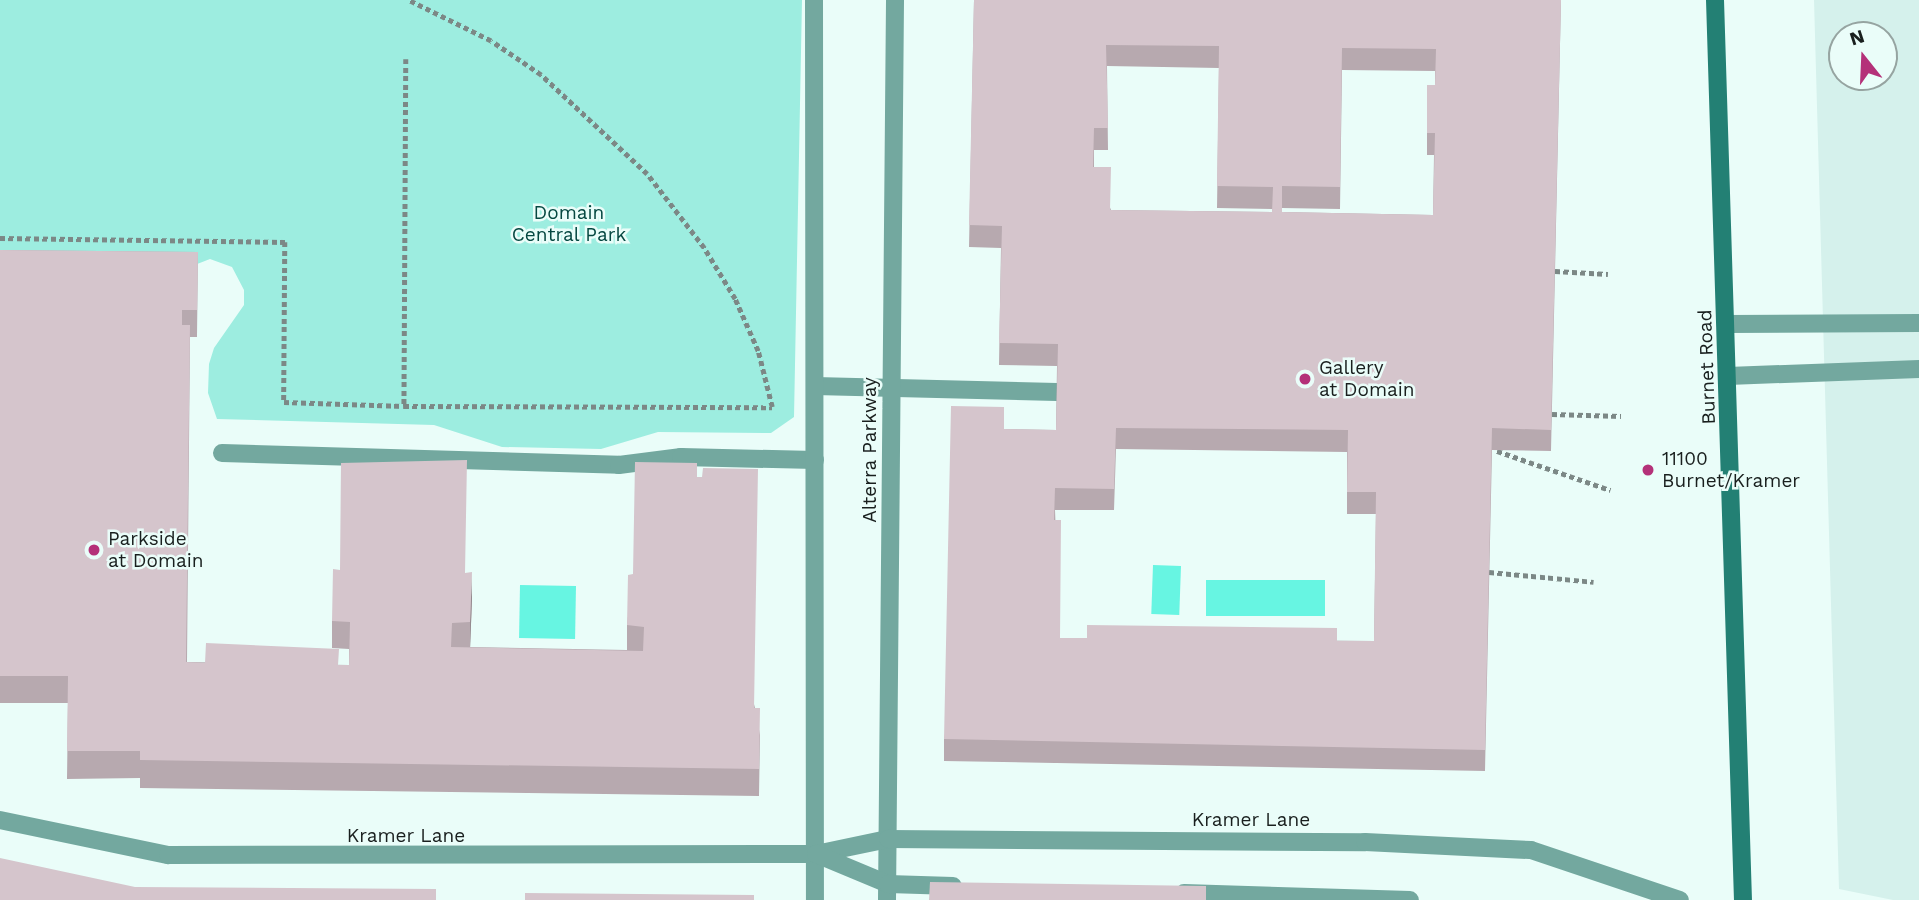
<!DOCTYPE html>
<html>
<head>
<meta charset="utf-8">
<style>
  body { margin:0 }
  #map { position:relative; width:1919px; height:900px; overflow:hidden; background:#eafdf9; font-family:"Work Sans",sans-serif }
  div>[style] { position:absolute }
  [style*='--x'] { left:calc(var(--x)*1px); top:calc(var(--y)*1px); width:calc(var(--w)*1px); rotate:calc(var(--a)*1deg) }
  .built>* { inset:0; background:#d5f1ec }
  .green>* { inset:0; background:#9dede0 }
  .water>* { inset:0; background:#67f5e2; transform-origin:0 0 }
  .path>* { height:4.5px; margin-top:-2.25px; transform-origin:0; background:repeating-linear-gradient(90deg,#7c8886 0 5px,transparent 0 8.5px) }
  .service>* { height:18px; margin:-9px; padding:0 9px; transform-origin:9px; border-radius:9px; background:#73a89f }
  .minor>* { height:18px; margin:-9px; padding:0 9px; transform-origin:9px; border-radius:9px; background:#73a89f }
  .tertiary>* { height:18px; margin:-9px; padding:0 9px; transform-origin:9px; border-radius:9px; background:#73a89f }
  .secondary>* { height:18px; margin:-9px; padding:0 9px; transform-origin:9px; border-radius:9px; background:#238074 }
  .wall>* { inset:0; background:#b7a9af }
  .shaded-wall>* { inset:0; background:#958a8f }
  .building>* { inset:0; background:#d5c5cc }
  .dots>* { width:19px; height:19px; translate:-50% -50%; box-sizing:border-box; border:4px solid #eafdf9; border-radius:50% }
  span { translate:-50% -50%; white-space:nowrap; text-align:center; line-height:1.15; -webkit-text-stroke:5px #eafdf9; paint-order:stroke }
  .park-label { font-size:19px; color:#054841 }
  .street-label { font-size:19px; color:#191f1e }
  .poi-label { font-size:19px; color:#191f1e }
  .left { translate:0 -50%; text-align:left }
  .north { position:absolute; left:1828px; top:21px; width:70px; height:70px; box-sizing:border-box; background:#eafdf9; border:2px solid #96a4a1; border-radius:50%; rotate:342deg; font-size:19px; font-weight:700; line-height:28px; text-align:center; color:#191f1e }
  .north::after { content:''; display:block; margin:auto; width:24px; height:32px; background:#b43179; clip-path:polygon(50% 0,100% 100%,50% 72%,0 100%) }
</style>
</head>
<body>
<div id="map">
  <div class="built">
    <div style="clip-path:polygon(evenodd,1814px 0,1919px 0,1919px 900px,1893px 900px,1839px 889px,1814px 0,1842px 35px,1884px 35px,1884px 77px,1842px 77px,1842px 35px)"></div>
  </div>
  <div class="green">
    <div style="clip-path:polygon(0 0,802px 0,794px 417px,771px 433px,658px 432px,601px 449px,502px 447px,434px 425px,217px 419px,208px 393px,209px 364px,214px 348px,244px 305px,244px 290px,232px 267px,210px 259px,192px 266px,0 251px)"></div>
  </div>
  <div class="water">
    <div style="left:1153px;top:565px;width:28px;height:49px;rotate:2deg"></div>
    <div style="left:1206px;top:580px;width:119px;height:36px"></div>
    <div style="left:520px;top:585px;width:56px;height:53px;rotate:1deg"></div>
  </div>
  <div class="path">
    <div style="--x:406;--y:59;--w:347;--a:90.3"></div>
    <div style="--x:404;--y:406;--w:368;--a:0.2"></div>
    <div style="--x:772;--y:407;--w:58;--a:-104"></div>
    <div style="--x:758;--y:351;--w:57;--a:-113.9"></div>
    <div style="--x:735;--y:299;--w:60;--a:-121.3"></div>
    <div style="--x:704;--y:248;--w:93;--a:-127.6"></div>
    <div style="--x:647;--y:174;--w:145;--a:-137"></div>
    <div style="--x:541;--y:75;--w:60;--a:-145.8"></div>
    <div style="--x:491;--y:41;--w:93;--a:-153.7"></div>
    <div style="--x:0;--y:238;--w:285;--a:0.8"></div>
    <div style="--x:285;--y:242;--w:160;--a:90.4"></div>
    <div style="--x:284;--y:402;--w:120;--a:1.9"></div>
    <div style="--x:1555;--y:271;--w:53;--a:3.2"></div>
    <div style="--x:1552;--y:414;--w:69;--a:1.7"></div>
    <div style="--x:1497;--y:451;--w:120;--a:19"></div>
    <div style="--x:1489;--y:572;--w:105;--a:5.4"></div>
  </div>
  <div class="service">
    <div style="--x:1727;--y:324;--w:192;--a:-0.3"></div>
    <div style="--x:1728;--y:376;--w:191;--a:-2.1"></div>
    <div style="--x:815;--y:386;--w:242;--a:1.4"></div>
    <div style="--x:222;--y:453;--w:397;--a:1.7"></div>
    <div style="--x:619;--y:465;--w:63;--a:-7.4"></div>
    <div style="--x:681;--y:457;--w:134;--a:1.3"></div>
  </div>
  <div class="minor">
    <div style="--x:814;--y:0;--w:900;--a:89.94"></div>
    <div style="--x:887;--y:900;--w:900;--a:-89.49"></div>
  </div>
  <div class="tertiary">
    <div style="--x:0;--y:820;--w:172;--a:11.8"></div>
    <div style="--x:168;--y:855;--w:648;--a:-0.09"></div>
    <div style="--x:816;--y:854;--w:74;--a:-11.8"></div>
    <div style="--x:888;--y:839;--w:477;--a:0.4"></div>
    <div style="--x:1365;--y:842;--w:166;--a:2.8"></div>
    <div style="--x:1531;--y:850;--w:157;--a:18.6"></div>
    <div style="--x:816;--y:854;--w:78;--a:22.6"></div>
    <div style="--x:888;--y:884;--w:65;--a:1.8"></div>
    <div style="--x:1184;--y:893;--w:226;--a:1.8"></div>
  </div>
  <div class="secondary">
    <div style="--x:1715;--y:0;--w:900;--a:88.22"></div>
  </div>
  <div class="wall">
    <div style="clip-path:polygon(evenodd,974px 0,1561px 0,1551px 451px,1492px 450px,1485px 771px,944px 761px,944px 739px,1004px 429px,1056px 430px,1057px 366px,999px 365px,1001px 248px,969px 247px,974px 0,1107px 66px,1219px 68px,1217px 208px,1272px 209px,1272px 212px,1111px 210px,1094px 167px,1094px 150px,1108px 150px,1107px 66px,974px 0,1342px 70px,1435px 71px,1435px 85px,1427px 85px,1427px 155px,1434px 155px,1433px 215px,1282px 212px,1282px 208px,1340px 209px,1342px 70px,974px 0,1116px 449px,1347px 452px,1347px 514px,1376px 514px,1374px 641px,1060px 638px,1055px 510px,1114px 510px,1116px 449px)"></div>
    <div style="clip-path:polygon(0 250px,198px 252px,197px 337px,190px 337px,187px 662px,349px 665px,349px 649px,332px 648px,332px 621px,465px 573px,472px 599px,470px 647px,627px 650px,627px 625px,633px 574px,697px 477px,755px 708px,760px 735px,759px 796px,140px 788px,140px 778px,67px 779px,68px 703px,0 703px)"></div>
  </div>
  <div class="shaded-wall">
    <div style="clip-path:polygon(472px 572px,472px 599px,470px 650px,470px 622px)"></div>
  </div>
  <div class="building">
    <div style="clip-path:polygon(evenodd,974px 0,1561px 0,1551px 430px,1492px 428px,1485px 750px,944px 739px,951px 406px,1004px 407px,1004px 429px,1056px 430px,1058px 344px,999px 343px,1002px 226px,969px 225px,974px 0,1106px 45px,1219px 46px,1217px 186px,1273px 187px,1272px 212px,1110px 210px,1111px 167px,1093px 167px,1094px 128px,1108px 128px,1106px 45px,974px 0,1342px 48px,1436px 49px,1435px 85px,1427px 85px,1427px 133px,1435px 133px,1433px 215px,1282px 212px,1282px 186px,1340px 187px,1342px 48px,974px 0,1116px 428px,1348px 430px,1347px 492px,1376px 492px,1374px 641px,1337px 641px,1337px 628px,1087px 625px,1087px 638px,1060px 638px,1061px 520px,1054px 520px,1055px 488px,1114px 489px,1116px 428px)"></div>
    <div style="clip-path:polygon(0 250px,198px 252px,197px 310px,182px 310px,182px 325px,190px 325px,186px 662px,205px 663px,206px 643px,339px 649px,338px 665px,349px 665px,350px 622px,332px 621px,333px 569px,340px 570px,341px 463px,467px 460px,465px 573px,472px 572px,470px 622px,452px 623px,451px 647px,643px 651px,644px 627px,627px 625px,628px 575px,633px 574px,635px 462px,697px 463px,697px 477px,702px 477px,703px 468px,758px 469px,754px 708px,760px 708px,759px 769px,140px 760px,140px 751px,67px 751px,68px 676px,0 676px)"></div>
    <div style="clip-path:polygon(0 858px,135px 887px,436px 889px,436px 900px,0 900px)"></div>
    <div style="clip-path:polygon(930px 882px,1206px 886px,1206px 900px,929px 900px)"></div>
    <div style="clip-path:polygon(525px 893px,754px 895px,754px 900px,525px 900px)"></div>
  </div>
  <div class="dots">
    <div style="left:1305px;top:379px;background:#b43179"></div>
    <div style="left:1648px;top:470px;background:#b43179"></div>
    <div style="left:94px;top:550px;background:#b43179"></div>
  </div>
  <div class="park-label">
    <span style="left:569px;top:224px">Domain<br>Central Park</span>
  </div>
  <div class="street-label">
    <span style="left:1707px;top:367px;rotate:-92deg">Burnet Road</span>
    <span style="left:870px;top:450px;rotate:-90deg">Alterra Parkway</span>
    <span style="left:1251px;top:820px">Kramer Lane</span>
    <span style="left:406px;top:836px">Kramer Lane</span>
  </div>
  <div class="poi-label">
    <span class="left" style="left:1319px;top:379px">Gallery<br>at Domain</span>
    <span class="left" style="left:1662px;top:470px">11100<br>Burnet/Kramer</span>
    <span class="left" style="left:108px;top:550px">Parkside<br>at Domain</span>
  </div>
  <div class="north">N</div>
</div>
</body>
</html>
